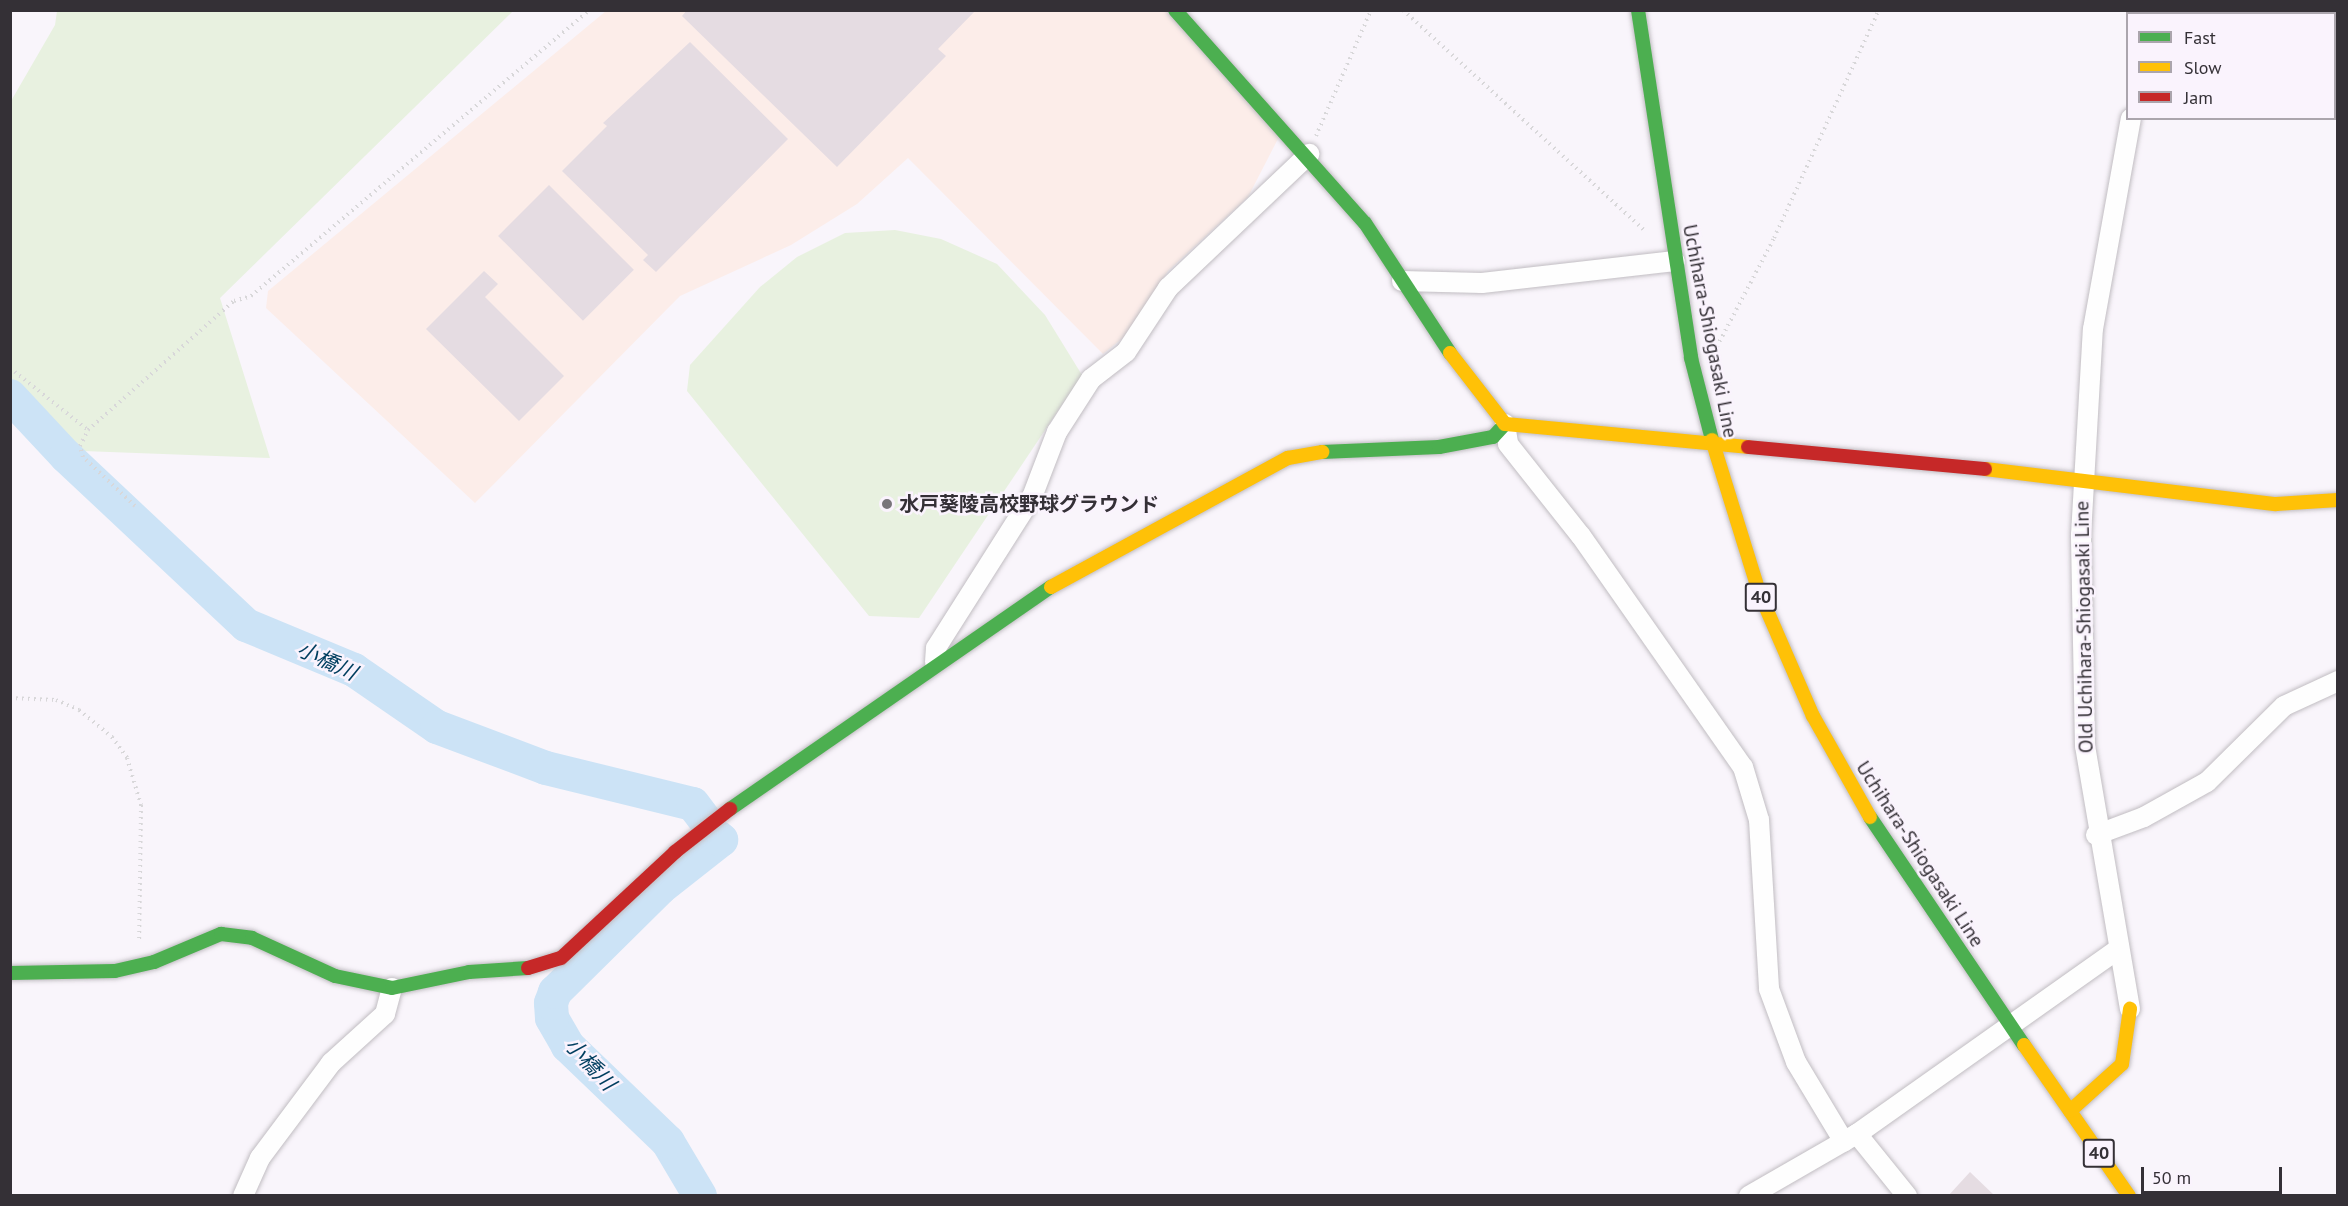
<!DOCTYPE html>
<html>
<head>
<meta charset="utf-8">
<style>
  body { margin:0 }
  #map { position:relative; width:2348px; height:1206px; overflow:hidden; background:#f9f5fb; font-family:"PT Sans","Noto Sans JP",sans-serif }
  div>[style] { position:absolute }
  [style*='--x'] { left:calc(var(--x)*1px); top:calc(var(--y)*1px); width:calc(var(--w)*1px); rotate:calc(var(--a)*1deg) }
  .industrial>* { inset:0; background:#fcede9 }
  .green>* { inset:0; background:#e8f1e0 }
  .river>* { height:34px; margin:-17px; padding:0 17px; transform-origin:17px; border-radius:17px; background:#cce3f6 }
  .building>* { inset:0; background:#e5dce2; transform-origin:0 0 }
  .path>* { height:4px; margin-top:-2px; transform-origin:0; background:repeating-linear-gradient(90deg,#d8d7d9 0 1.5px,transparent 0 6px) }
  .roads { filter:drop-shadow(0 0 2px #c1bdc2) drop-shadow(0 0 2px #c1bdc2) }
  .street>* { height:20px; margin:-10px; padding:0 10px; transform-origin:10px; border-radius:10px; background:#fefefe }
  .fast>* { height:14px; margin:-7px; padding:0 7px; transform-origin:7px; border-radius:7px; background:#4caf50 }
  .slow>* { height:14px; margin:-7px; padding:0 7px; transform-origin:7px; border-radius:7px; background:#ffc107 }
  .jam>* { height:14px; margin:-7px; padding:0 7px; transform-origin:7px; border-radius:7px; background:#c62828 }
  .dots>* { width:16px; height:16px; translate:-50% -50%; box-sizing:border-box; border:3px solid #faf3fd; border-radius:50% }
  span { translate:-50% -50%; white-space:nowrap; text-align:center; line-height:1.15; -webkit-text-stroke:5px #faf3fd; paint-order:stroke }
  .shield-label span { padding:2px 4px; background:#faf3fd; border:2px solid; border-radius:4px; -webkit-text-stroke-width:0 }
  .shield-label { font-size:18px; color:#343036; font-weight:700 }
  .street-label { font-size:20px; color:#343036 }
  .poi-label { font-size:20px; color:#343036; font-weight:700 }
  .left { translate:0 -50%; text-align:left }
  .water-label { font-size:21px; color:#003e5f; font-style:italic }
  .frame { position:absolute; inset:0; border:12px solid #343036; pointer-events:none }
  .legend { position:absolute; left:2126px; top:12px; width:210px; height:108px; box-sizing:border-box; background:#faf3fd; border:2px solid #aba5ad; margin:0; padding:8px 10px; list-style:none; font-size:18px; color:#343036 }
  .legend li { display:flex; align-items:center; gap:12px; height:30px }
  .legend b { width:30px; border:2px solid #aba5ad }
  .scale { position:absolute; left:2141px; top:1167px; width:141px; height:27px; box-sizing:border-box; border:3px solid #343036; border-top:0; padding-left:8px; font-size:18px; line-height:21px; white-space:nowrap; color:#343036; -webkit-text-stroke:4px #faf3fd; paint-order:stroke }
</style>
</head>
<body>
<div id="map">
  <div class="industrial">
    <div style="clip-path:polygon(606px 11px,1166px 11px,1281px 133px,1248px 197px,1168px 271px,1124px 337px,1103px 354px,908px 158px,857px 204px,791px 245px,680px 296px,475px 503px,266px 308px,268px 291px)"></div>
  </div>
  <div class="green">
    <div style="clip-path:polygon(57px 11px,513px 11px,220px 298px,270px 458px,83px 451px,11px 399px,11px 101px,55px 25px)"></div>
    <div style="clip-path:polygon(895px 230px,941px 239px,997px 264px,1045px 315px,1082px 375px,919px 618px,869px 616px,687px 391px,690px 365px,760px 287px,797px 257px,845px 233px)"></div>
  </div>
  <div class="river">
    <div style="--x:10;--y:396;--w:82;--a:47"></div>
    <div style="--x:66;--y:456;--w:247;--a:43.2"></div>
    <div style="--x:246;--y:625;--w:117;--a:22.6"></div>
    <div style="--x:354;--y:670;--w:101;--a:34.5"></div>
    <div style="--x:437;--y:727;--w:116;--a:20.6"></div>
    <div style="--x:546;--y:768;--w:151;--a:13.8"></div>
    <div style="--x:693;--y:804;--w:20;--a:53"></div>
    <div style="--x:700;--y:1196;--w:63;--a:-120.7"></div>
    <div style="--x:668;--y:1142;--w:139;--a:-136.2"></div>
    <div style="--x:568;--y:1046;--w:32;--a:-120"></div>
    <div style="--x:552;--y:1018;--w:15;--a:-94"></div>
    <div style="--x:551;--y:1003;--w:12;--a:-70"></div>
    <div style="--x:555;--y:992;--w:148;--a:-44.7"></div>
    <div style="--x:660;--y:888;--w:78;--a:-38.2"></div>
    <div style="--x:721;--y:840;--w:4;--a:-135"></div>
  </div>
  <div class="building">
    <div style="clip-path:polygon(687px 10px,976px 10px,938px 49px,946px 56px,837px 167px,682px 16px)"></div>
    <div style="clip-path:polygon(690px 42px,788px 139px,656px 272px,643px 260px,648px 255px,562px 171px,607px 126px,603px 123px)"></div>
    <div style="left:549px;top:185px;width:120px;height:72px;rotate:45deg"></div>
    <div style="clip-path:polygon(484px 271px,498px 284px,485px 297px,564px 376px,519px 421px,426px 329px)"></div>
    <div style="clip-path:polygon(1970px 1172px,1995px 1196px,1948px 1196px)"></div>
  </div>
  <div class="path">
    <div style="--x:1403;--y:10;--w:329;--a:42.4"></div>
    <div style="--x:1316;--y:136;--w:137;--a:-66.4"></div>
    <div style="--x:1714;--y:352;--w:129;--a:-62.2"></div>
    <div style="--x:1774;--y:238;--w:251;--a:-65.3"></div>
    <div style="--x:10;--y:368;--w:100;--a:38.5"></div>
    <div style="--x:135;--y:506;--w:71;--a:-136.7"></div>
    <div style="--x:83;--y:457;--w:11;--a:-105"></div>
    <div style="--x:80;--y:446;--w:18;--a:-63"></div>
    <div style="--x:88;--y:430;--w:195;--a:-41.5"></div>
    <div style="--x:234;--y:301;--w:18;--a:-16"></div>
    <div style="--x:251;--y:296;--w:444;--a:-40.2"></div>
    <div style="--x:10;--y:698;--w:46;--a:2.5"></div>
    <div style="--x:56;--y:700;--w:25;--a:23"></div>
    <div style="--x:79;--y:710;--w:43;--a:39.3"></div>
    <div style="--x:112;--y:737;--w:26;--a:54"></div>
    <div style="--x:127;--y:758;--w:49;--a:73.4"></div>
    <div style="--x:141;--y:805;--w:137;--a:90.8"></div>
  </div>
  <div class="roads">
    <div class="street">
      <div style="--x:2153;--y:14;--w:4;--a:-90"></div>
      <div style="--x:1402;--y:281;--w:80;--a:1.4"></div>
      <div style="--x:1482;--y:283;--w:194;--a:-6.5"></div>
      <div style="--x:1505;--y:424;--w:20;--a:81"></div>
      <div style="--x:1508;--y:444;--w:117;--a:51.6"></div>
      <div style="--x:1581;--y:536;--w:282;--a:55"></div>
      <div style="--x:1743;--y:767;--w:55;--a:73.2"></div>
      <div style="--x:1759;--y:820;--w:169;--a:86.6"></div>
      <div style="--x:1769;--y:989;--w:78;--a:69.7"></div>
      <div style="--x:1796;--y:1062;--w:93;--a:59"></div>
      <div style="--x:935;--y:662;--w:14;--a:-86"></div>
      <div style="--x:936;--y:648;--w:179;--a:-57.6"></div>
      <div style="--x:1032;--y:497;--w:70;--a:-69"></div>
      <div style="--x:1057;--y:432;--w:63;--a:-57.3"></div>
      <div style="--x:1091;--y:379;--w:44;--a:-37.6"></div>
      <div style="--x:1126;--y:352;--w:77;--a:-56.7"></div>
      <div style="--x:1168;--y:288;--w:195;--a:-43.5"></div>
      <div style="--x:2096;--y:835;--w:51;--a:-20.6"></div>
      <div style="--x:2144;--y:817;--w:72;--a:-29.1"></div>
      <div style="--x:2207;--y:782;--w:108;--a:-44.6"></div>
      <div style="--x:2284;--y:706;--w:60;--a:-24.8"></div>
      <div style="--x:2130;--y:1009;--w:267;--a:-99.7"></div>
      <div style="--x:2085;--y:746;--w:211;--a:-91.1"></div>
      <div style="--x:2081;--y:535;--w:206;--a:-86.7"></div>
      <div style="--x:2093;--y:329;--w:214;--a:-79.8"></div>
      <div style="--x:1857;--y:1134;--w:80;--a:51.1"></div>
      <div style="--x:243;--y:1196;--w:42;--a:-65.9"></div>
      <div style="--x:260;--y:1158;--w:119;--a:-53.2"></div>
      <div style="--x:331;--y:1063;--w:73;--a:-42.2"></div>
      <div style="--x:385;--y:1014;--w:27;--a:-75"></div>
      <div style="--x:1749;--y:1196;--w:125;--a:-29.9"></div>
      <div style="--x:1857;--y:1134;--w:320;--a:-35.3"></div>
    </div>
    <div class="fast">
      <div style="--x:1175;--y:10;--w:285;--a:48.3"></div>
      <div style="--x:1365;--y:223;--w:155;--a:56.8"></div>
      <div style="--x:1638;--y:10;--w:352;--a:81.3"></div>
      <div style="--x:1691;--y:358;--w:85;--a:75.6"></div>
      <div style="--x:1322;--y:452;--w:117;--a:-2.4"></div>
      <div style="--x:1439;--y:447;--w:55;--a:-10.5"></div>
      <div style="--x:1493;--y:437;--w:18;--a:-47"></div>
      <div style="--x:730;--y:809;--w:390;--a:-34.7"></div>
      <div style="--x:1870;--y:817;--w:275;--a:56"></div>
      <div style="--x:10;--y:973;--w:105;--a:-1.1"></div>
      <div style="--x:115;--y:971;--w:40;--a:-13"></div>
      <div style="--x:154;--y:962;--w:73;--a:-22.7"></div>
      <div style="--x:221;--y:934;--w:31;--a:7"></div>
      <div style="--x:252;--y:938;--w:91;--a:24.6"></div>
      <div style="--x:335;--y:976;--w:58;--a:11.9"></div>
      <div style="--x:392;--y:988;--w:79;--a:-11.7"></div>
      <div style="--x:469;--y:972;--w:59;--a:-3.9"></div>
    </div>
    <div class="slow">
      <div style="--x:1450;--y:353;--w:90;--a:52.2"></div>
      <div style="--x:1505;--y:424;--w:244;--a:5.4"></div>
      <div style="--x:1712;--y:440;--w:159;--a:72.8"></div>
      <div style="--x:1759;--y:592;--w:135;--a:66.5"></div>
      <div style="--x:1813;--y:716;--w:116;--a:60.6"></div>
      <div style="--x:1985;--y:469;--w:293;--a:6.9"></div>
      <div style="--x:2276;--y:504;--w:62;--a:-3.7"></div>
      <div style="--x:1051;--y:587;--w:270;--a:-28.6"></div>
      <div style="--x:1288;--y:458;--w:35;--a:-10"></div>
      <div style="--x:2024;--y:1045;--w:184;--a:55.2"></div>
      <div style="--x:2070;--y:1111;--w:70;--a:-42.1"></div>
      <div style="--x:2122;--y:1064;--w:56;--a:-81.7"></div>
    </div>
    <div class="jam">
      <div style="--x:1748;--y:447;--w:238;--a:5.3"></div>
      <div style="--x:528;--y:968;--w:34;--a:-17"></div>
      <div style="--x:561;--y:958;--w:156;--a:-42.9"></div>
      <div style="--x:675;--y:852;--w:70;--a:-38"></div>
    </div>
  </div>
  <div class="dots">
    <div style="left:887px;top:504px;background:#79757b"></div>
  </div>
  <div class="shield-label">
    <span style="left:1761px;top:597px">40</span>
    <span style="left:2099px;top:1153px">40</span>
  </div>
  <div class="street-label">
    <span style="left:1710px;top:331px;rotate:79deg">Uchihara-Shiogasaki Line</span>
    <span style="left:2084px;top:627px;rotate:-91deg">Old Uchihara-Shiogasaki Line</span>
    <span style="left:1920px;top:854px;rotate:57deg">Uchihara-Shiogasaki Line</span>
  </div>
  <div class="poi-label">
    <span class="left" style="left:899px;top:504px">水戸葵陵高校野球グラウンド</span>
  </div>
  <div class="water-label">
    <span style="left:327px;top:661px;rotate:25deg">小橋川</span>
    <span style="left:590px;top:1064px;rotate:47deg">小橋川</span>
  </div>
  <div class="frame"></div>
  <ul class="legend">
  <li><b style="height:8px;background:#4caf50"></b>Fast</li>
  <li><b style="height:8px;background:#ffc107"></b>Slow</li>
  <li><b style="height:8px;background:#c62828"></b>Jam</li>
  </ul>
  <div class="scale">50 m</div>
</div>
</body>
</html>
